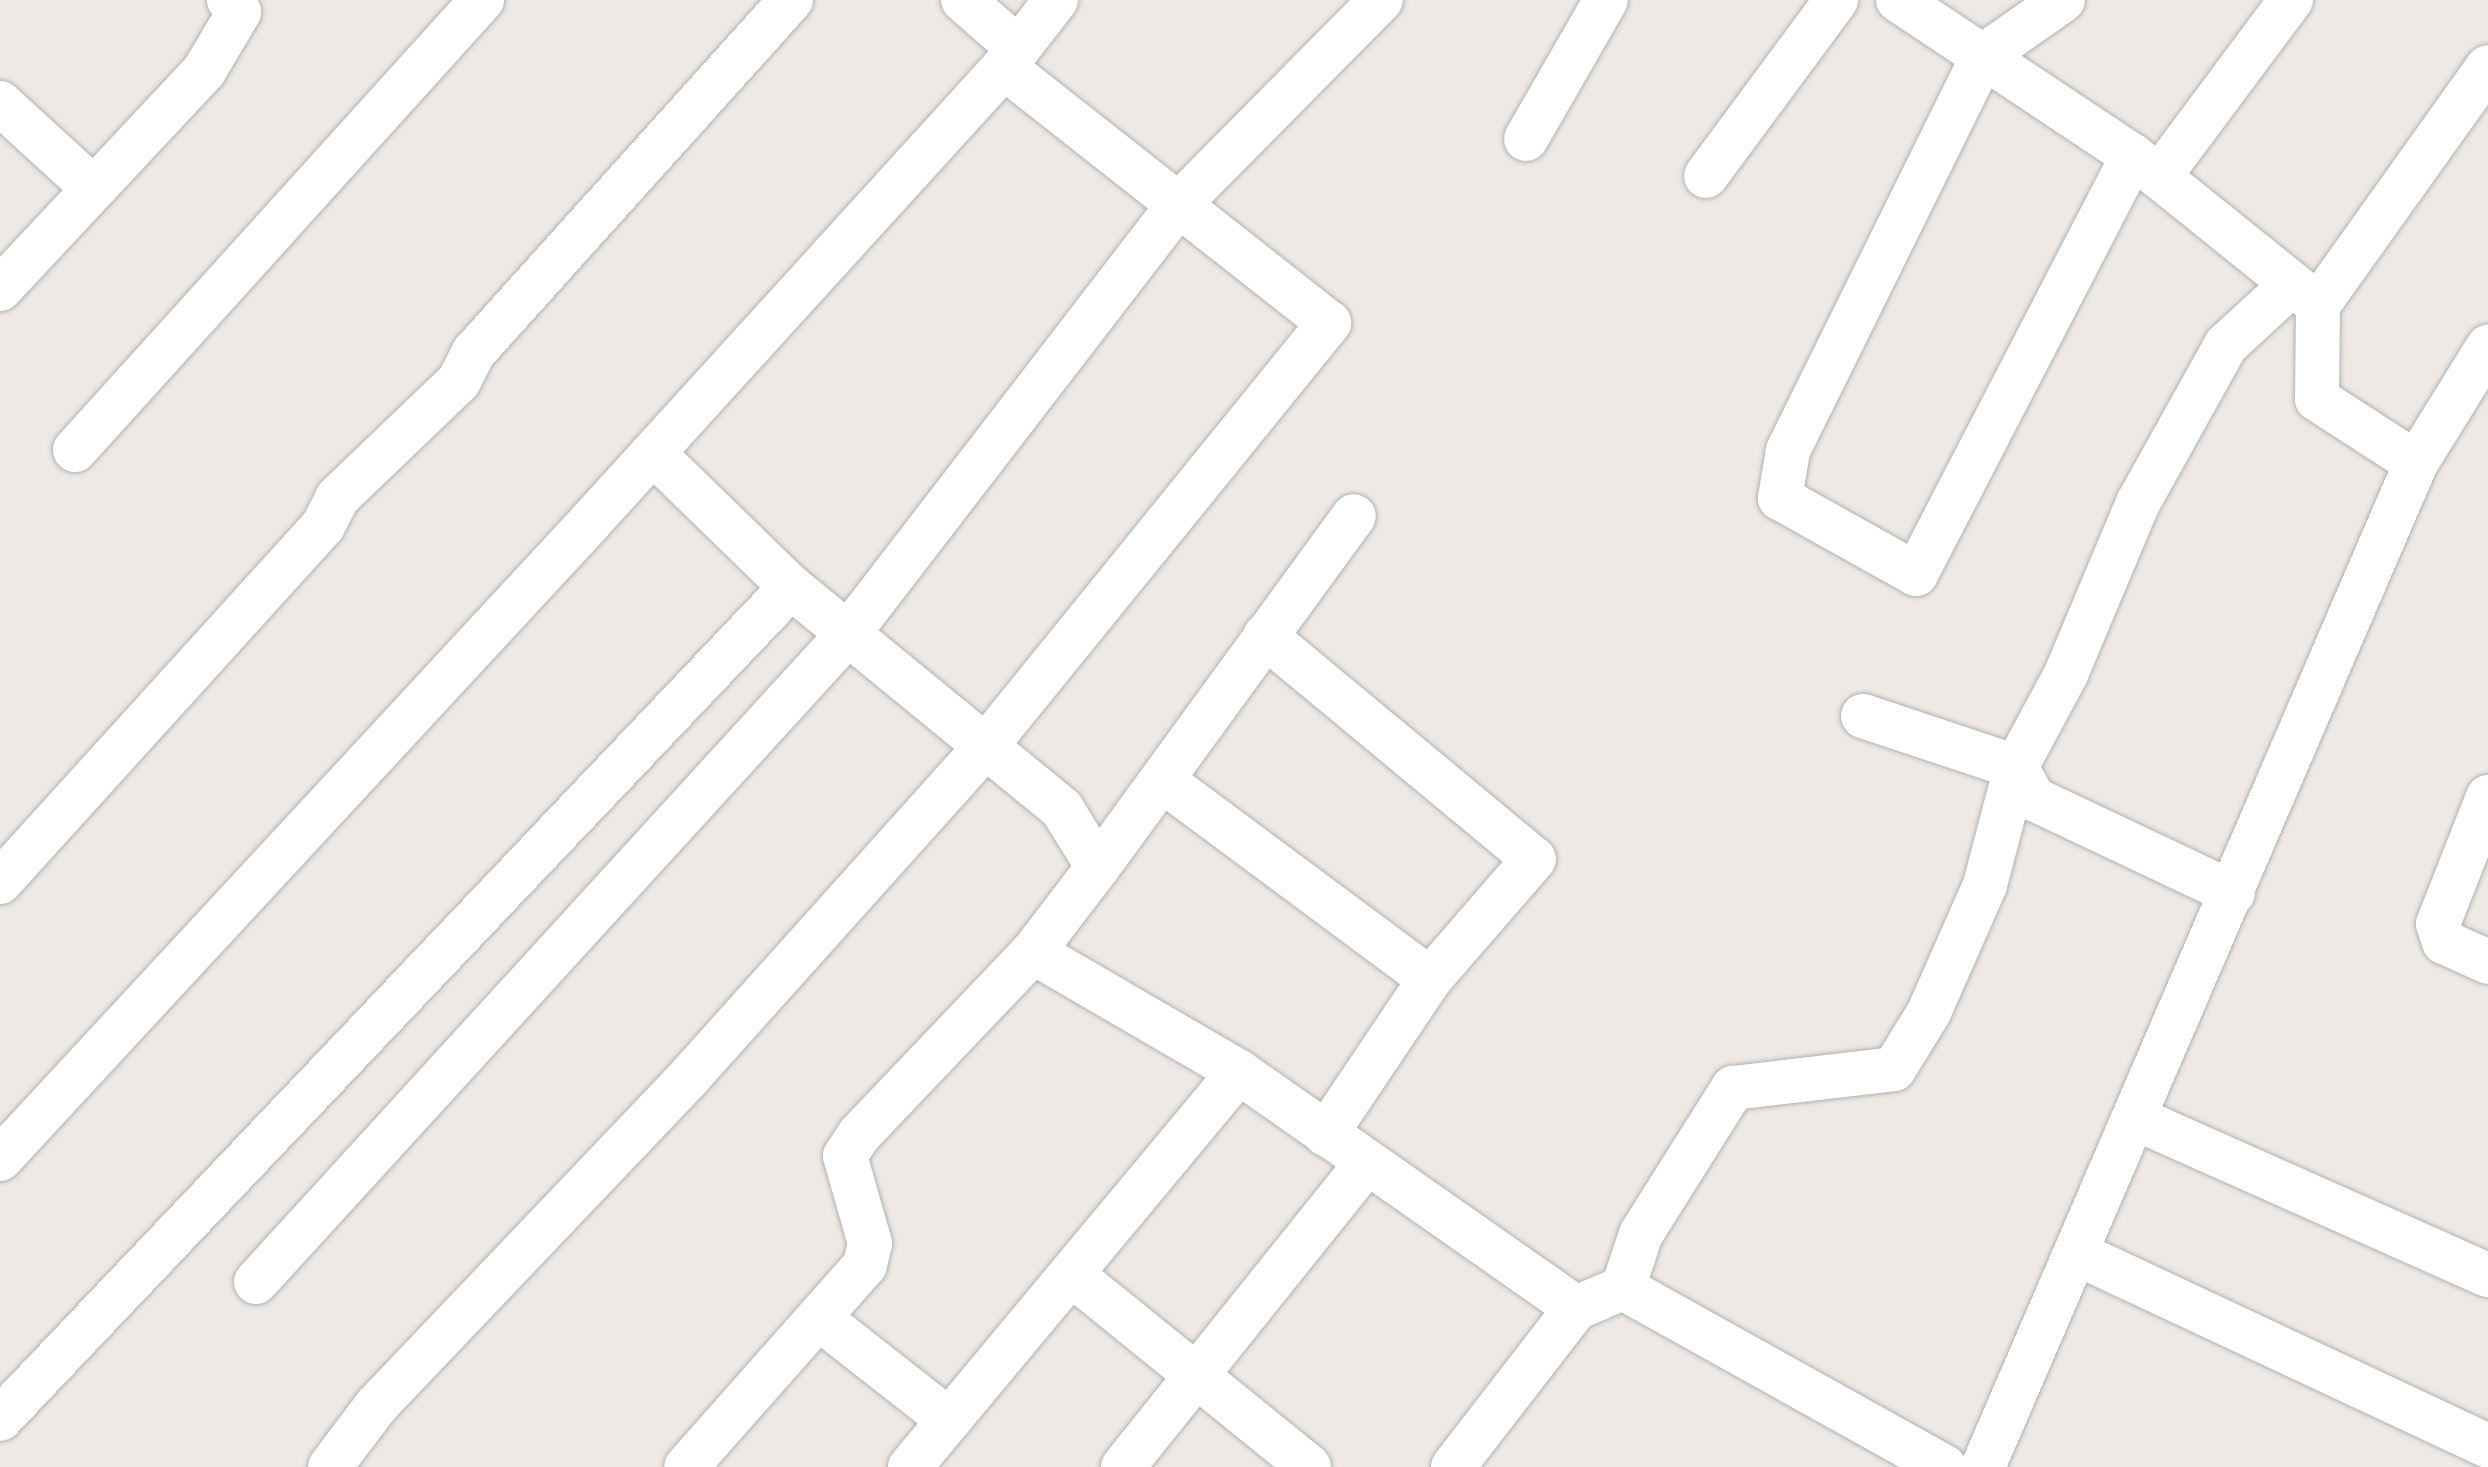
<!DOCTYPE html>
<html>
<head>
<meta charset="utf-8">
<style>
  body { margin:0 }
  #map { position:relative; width:2488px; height:1467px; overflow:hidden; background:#efe9e5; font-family:Karla,sans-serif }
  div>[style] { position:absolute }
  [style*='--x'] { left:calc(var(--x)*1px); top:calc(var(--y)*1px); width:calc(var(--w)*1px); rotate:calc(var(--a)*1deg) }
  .roads { filter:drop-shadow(0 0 2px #aeb2b4) drop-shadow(0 0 2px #aeb2b4) }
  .minor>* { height:44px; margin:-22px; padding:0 22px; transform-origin:22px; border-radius:22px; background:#fff }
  span { translate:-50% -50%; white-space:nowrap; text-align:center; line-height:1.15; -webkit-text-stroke:6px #fff; paint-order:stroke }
</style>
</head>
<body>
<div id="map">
  <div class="roads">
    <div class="minor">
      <div style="--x:963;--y:0;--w:73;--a:41.1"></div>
      <div style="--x:1898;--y:0;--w:282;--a:33.6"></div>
      <div style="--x:2133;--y:156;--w:238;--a:38.8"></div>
      <div style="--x:2318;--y:305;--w:94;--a:90.6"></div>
      <div style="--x:2317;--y:399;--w:118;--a:32.9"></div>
      <div style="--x:2063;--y:0;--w:98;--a:145"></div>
      <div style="--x:1983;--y:56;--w:441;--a:116.3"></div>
      <div style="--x:1788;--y:451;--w:48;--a:99.7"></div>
      <div style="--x:1780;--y:498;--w:156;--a:29.2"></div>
      <div style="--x:1916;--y:574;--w:471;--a:-62.6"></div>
      <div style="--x:0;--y:103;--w:127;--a:42.5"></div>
      <div style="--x:1526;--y:139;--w:160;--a:-60.1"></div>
      <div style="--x:1706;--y:176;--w:219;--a:-53.5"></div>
      <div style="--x:2159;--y:177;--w:221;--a:-53.3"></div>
      <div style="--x:0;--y:289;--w:299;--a:-46.9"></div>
      <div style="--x:204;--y:71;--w:69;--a:-59.3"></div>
      <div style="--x:239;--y:12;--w:16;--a:-130"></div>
      <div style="--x:2318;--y:305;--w:292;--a:-54.5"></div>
      <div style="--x:75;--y:450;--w:607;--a:-47.87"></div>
      <div style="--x:653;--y:453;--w:192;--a:44.2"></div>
      <div style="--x:791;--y:587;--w:350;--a:39.3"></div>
      <div style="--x:1062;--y:809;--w:68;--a:58.2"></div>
      <div style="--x:1098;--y:867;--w:107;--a:127.4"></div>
      <div style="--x:1033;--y:952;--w:253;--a:133.6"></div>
      <div style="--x:859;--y:1135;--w:25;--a:124"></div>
      <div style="--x:845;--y:1156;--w:91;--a:74"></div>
      <div style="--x:870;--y:1243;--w:23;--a:103"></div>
      <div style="--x:865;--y:1265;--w:270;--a:131.5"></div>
      <div style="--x:1265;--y:636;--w:349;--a:39.7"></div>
      <div style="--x:1534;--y:859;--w:159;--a:130.9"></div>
      <div style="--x:1863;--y:716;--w:161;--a:18.4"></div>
      <div style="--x:2016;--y:767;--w:37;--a:61"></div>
      <div style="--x:2034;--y:799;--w:220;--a:25.3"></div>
      <div style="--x:1166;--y:783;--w:329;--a:36.6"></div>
      <div style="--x:1430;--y:979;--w:187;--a:123.9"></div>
      <div style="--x:2488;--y:797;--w:136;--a:111.5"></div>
      <div style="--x:2438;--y:924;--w:19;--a:72"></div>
      <div style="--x:2444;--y:942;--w:48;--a:24.4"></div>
      <div style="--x:1098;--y:867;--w:434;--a:-53.9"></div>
      <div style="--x:0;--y:882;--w:481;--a:-47.8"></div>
      <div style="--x:323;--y:526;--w:31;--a:-63"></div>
      <div style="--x:337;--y:498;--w:169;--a:-43.8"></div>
      <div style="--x:459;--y:381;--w:33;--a:-63"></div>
      <div style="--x:474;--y:352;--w:474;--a:-48"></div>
      <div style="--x:1033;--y:952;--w:238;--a:30.2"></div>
      <div style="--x:1239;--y:1072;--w:411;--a:35"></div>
      <div style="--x:2137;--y:1119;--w:384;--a:24"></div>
      <div style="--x:0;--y:1159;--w:868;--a:-47.19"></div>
      <div style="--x:590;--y:522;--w:615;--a:-47.7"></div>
      <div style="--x:1004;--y:67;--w:85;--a:-52.2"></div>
      <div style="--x:2078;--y:1254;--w:453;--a:25.1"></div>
      <div style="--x:1071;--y:1274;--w:306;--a:39"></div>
      <div style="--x:256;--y:1282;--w:878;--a:-47.59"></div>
      <div style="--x:848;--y:634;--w:543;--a:-52.41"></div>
      <div style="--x:1179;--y:204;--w:287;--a:-45.3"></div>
      <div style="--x:1623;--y:1288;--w:57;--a:-71.6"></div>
      <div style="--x:1641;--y:1234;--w:173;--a:-57.8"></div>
      <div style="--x:1733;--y:1088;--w:162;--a:-6.7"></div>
      <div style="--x:1894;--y:1069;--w:67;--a:-58.4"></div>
      <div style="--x:1929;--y:1012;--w:139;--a:-66.2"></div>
      <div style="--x:1985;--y:885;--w:122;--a:-75.3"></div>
      <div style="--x:2016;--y:767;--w:106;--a:-61.7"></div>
      <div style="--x:2066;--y:674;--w:186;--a:-67.2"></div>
      <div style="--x:2138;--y:503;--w:181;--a:-60.9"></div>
      <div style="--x:2226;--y:345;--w:90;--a:-42.7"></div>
      <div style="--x:820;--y:1319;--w:164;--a:38.1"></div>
      <div style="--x:0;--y:1419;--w:1148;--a:-46.45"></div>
      <div style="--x:330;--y:1467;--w:76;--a:-53"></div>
      <div style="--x:376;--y:1406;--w:456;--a:-46.4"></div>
      <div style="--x:690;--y:1076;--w:443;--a:-48.1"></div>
      <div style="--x:986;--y:746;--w:545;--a:-50.96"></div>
      <div style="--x:1329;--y:323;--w:414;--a:-141.8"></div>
      <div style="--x:910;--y:1467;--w:514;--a:-50.21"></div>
      <div style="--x:1123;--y:1467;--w:388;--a:-51.3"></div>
      <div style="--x:1453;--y:1467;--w:201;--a:-52.3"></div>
      <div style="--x:1576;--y:1308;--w:51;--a:-23.1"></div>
      <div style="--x:1623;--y:1288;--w:368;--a:29.1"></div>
      <div style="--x:1983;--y:1467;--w:1093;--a:-66.67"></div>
      <div style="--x:2416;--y:463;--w:137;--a:-58.2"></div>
    </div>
  </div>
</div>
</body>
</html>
